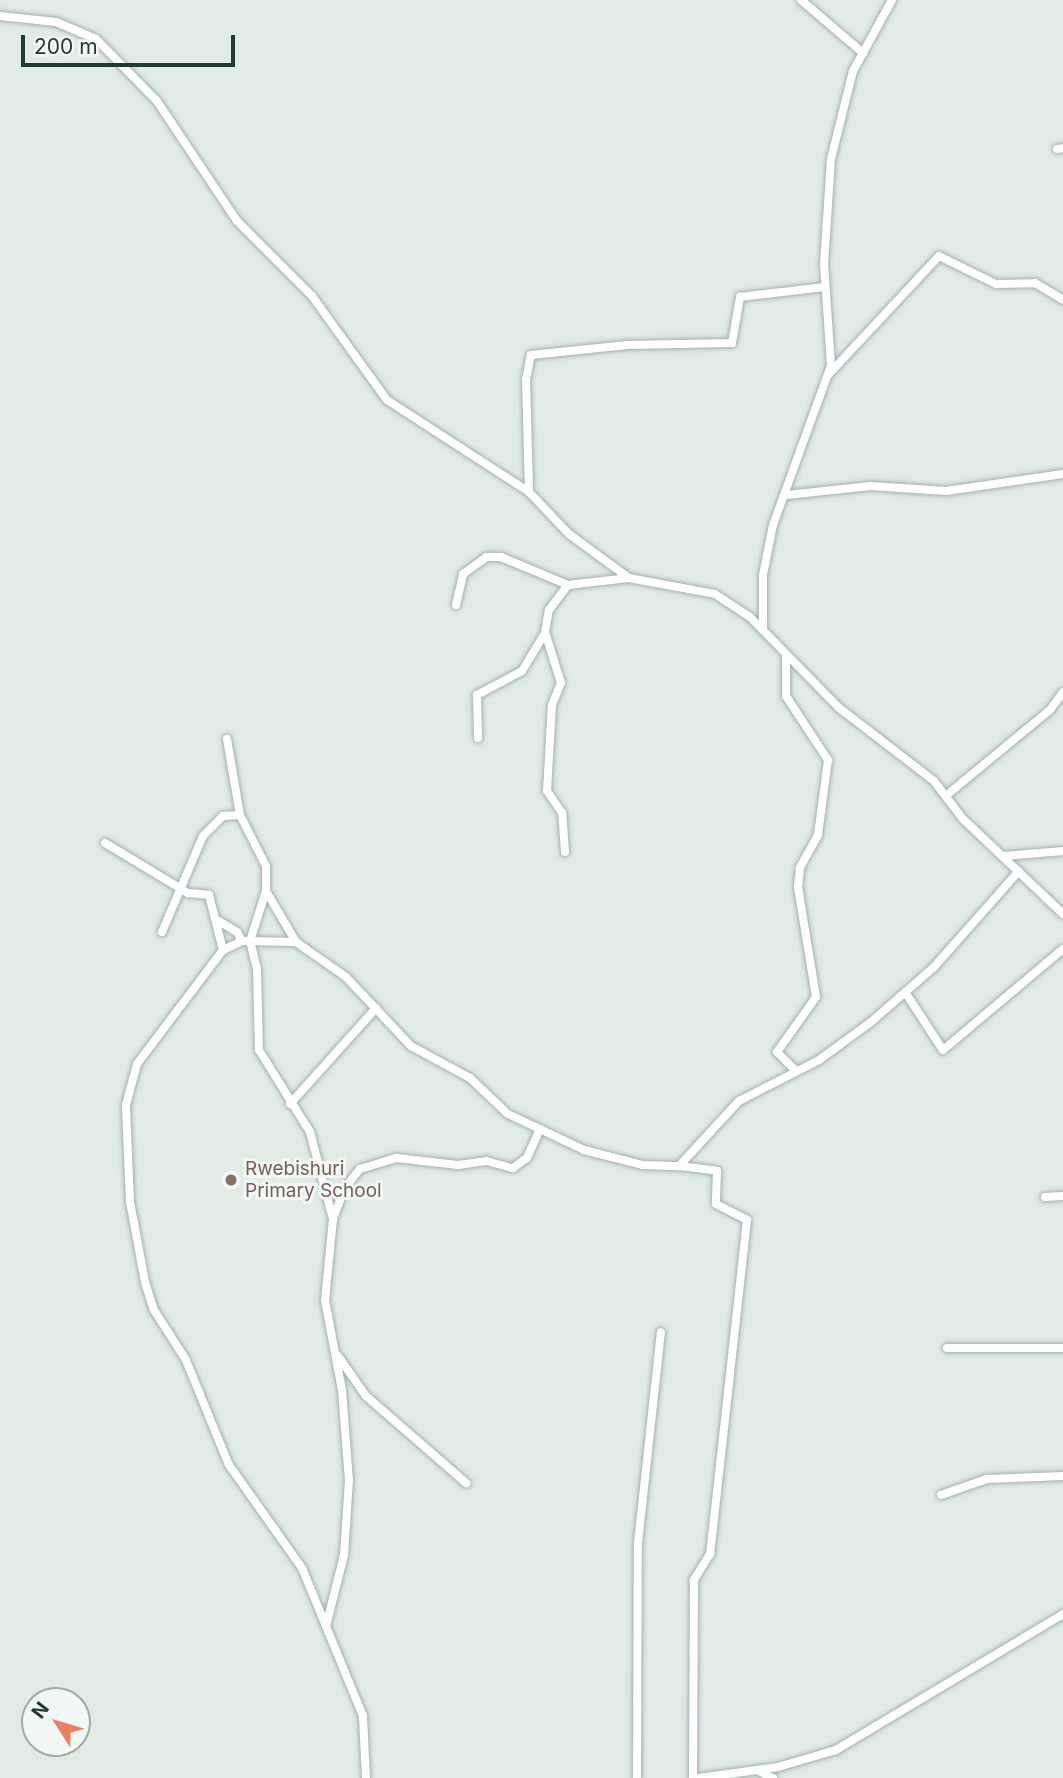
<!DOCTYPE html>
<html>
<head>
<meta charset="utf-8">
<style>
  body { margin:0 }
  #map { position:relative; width:1063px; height:1778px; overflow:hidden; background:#e1ebe6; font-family:Inter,sans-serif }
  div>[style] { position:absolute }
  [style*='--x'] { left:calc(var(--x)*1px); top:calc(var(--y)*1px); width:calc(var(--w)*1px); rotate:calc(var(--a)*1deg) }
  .roads { filter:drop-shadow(0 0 2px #a4b2ad) drop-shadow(0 0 2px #a4b2ad) }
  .minor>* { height:8px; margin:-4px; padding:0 4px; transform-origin:4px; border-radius:4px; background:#fff }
  .dots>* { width:19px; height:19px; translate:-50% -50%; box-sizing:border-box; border:4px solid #f1f7f4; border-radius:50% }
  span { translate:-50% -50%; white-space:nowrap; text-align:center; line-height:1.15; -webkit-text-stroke:6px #f1f7f4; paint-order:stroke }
  .education-label { font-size:19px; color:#785e54 }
  .left { translate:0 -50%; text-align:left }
  .north { position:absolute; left:21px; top:1687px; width:70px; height:70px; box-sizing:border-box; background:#f1f7f4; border:2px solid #9eaba7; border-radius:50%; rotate:307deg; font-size:19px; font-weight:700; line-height:28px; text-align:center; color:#223a34 }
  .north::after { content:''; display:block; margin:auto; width:24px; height:32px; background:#eb825f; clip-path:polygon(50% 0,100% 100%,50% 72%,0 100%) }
  .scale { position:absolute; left:21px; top:35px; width:214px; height:32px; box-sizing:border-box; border:4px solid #223a34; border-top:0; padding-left:9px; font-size:21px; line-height:24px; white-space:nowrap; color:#223a34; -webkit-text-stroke:5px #f1f7f4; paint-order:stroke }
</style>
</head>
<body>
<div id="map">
  <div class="roads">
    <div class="minor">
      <div style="--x:801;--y:0;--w:82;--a:40.5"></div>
      <div style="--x:0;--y:16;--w:56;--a:6.1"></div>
      <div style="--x:56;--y:22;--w:43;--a:23"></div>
      <div style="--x:96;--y:39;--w:87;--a:45.5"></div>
      <div style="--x:157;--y:101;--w:144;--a:56.3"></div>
      <div style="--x:237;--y:221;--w:106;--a:45"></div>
      <div style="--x:312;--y:296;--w:128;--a:54.2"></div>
      <div style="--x:387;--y:400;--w:169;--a:32.9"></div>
      <div style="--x:529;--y:492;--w:58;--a:46.4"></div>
      <div style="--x:569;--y:534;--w:74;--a:36.3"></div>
      <div style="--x:629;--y:578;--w:87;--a:10.5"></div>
      <div style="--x:715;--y:594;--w:42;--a:33.3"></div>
      <div style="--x:750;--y:617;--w:126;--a:45.6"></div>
      <div style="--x:838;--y:707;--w:121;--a:37.6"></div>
      <div style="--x:934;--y:781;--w:48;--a:52.7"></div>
      <div style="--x:963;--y:819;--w:138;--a:43.5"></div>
      <div style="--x:1057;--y:149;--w:6;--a:-9"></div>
      <div style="--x:829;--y:374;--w:161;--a:-47"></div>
      <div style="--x:939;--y:256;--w:64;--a:26.2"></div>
      <div style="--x:996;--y:284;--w:39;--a:-1"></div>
      <div style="--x:1035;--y:283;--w:33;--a:31"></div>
      <div style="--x:529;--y:492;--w:112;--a:-91.5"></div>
      <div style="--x:526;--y:380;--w:25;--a:-79"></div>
      <div style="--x:531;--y:355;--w:97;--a:-5.9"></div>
      <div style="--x:627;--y:345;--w:105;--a:-1.1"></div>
      <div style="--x:732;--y:343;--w:47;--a:-80.1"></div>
      <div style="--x:740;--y:297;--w:85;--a:-6.8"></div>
      <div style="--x:787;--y:495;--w:84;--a:-6.1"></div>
      <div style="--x:871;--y:486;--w:75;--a:3.8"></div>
      <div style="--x:946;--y:491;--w:118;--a:-8.3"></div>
      <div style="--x:456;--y:605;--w:32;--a:-77"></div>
      <div style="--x:463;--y:574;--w:29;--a:-36"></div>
      <div style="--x:486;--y:557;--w:15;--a:0"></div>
      <div style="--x:501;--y:557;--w:73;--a:22.7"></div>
      <div style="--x:568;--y:585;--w:61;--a:-6.5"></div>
      <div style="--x:763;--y:630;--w:55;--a:-90"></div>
      <div style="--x:763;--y:575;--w:51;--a:-78.7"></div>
      <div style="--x:773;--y:525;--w:169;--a:-70"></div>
      <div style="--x:831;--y:366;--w:102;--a:-93.9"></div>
      <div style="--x:824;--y:264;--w:105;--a:-86.2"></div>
      <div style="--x:831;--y:159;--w:91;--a:-76"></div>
      <div style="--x:853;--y:71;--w:81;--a:-61.2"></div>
      <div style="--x:786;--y:657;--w:39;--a:90"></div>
      <div style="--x:786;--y:696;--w:77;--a:56.7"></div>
      <div style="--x:828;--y:760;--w:76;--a:97.6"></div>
      <div style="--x:818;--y:835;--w:38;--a:119"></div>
      <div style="--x:800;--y:868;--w:19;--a:96"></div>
      <div style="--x:798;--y:887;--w:111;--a:80.7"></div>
      <div style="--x:816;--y:997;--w:67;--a:125.3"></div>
      <div style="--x:777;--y:1052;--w:25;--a:45"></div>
      <div style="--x:478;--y:738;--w:43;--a:-91.3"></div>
      <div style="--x:477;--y:695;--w:51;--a:-28.1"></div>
      <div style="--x:522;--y:671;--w:44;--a:-58.8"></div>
      <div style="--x:227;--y:739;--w:77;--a:80.3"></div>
      <div style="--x:240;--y:815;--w:57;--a:63"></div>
      <div style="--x:266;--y:866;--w:25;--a:90"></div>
      <div style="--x:266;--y:891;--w:52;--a:107.7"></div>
      <div style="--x:250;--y:941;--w:29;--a:76"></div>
      <div style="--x:257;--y:969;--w:81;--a:88.6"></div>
      <div style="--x:259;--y:1050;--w:97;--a:58.1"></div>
      <div style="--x:310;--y:1132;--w:90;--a:75.2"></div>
      <div style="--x:333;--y:1219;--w:81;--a:95.6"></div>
      <div style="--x:325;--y:1300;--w:92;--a:79.3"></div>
      <div style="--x:342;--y:1390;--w:90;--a:85.6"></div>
      <div style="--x:349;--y:1480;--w:75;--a:93.8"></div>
      <div style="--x:344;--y:1555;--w:73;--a:104.2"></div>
      <div style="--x:948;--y:794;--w:132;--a:-39.5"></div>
      <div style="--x:1050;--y:710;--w:22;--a:-54"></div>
      <div style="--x:105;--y:843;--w:97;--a:31.1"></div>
      <div style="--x:188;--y:893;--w:21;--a:5"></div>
      <div style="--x:209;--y:895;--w:57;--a:75.7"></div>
      <div style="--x:565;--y:852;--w:39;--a:-94"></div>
      <div style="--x:562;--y:813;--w:27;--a:-124"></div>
      <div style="--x:547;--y:791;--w:86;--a:-86.7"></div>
      <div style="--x:552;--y:705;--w:24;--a:-68"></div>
      <div style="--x:561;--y:683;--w:53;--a:-107.4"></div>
      <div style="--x:545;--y:632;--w:22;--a:-80"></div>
      <div style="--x:549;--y:610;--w:31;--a:-53"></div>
      <div style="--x:1004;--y:856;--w:59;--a:-4.8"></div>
      <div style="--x:266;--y:891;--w:59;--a:59.5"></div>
      <div style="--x:217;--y:920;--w:23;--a:31"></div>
      <div style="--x:237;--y:932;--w:10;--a:61"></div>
      <div style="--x:162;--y:932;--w:104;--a:-66.9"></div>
      <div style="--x:203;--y:836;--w:28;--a:-45"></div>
      <div style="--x:223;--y:816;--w:17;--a:-3"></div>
      <div style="--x:905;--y:992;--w:69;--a:56.8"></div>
      <div style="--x:943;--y:1050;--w:157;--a:-40.1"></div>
      <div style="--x:290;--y:1104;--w:129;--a:-48.1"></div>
      <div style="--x:679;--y:1166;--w:38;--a:7"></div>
      <div style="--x:717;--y:1171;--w:33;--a:92"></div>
      <div style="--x:716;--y:1204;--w:35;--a:27"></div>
      <div style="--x:747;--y:1220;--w:336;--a:96.3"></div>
      <div style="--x:710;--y:1554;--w:31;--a:122"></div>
      <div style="--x:694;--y:1580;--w:198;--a:90.3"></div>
      <div style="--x:1045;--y:1197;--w:18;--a:-3"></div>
      <div style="--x:334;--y:1216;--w:30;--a:-69"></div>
      <div style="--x:345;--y:1188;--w:24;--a:-52"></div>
      <div style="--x:360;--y:1169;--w:38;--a:-17"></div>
      <div style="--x:396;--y:1158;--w:62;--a:6.4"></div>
      <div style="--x:458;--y:1165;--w:28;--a:-8"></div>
      <div style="--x:486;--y:1161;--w:28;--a:15"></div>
      <div style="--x:513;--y:1168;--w:17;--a:-36"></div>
      <div style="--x:527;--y:1158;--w:32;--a:-66"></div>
      <div style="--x:947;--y:1348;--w:116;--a:0"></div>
      <div style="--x:338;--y:1356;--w:49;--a:55"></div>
      <div style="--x:366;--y:1396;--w:133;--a:41"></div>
      <div style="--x:941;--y:1495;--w:49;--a:-19.2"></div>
      <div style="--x:987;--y:1479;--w:76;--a:-2.3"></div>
      <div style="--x:757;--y:1770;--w:18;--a:27"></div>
      <div style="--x:366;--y:1778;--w:62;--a:-92.8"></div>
      <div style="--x:363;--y:1716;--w:160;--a:-112.4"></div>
      <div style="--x:302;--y:1568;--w:126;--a:-125.3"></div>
      <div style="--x:229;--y:1465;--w:113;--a:-112.3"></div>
      <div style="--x:186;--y:1360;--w:59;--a:-122.6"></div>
      <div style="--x:154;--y:1310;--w:29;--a:-108"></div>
      <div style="--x:145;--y:1282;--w:81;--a:-100.6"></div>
      <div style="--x:130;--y:1202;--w:97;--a:-92.4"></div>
      <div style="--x:126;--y:1105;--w:42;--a:-75"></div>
      <div style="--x:137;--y:1064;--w:143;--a:-53"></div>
      <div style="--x:223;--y:950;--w:21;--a:-25"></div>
      <div style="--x:242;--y:941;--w:54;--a:1.1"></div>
      <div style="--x:296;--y:942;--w:61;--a:35"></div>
      <div style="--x:346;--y:977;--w:95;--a:46.7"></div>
      <div style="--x:411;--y:1046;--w:67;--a:28.5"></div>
      <div style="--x:470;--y:1078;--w:52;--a:43.5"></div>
      <div style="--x:508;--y:1114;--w:84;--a:25.3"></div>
      <div style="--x:584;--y:1150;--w:61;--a:14.3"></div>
      <div style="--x:643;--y:1165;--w:36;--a:2"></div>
      <div style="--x:679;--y:1166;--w:88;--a:-47.3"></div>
      <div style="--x:739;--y:1101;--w:90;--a:-27.1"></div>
      <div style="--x:819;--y:1060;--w:64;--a:-36.2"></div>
      <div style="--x:871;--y:1022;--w:84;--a:-41.1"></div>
      <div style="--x:934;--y:967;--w:128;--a:-48.5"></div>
      <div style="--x:637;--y:1778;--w:235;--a:-89.8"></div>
      <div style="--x:638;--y:1543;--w:212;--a:-83.8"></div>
      <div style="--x:699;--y:1778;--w:80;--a:-7.9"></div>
      <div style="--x:778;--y:1767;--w:60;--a:-16.3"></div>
      <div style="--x:836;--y:1750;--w:265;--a:-30.9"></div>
    </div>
  </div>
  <div class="dots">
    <div style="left:231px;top:1180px;background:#8d6e63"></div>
  </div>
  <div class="education-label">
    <span class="left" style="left:245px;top:1180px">Rwebishuri<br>Primary School</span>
  </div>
  <div class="north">N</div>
  <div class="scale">200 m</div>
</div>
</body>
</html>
